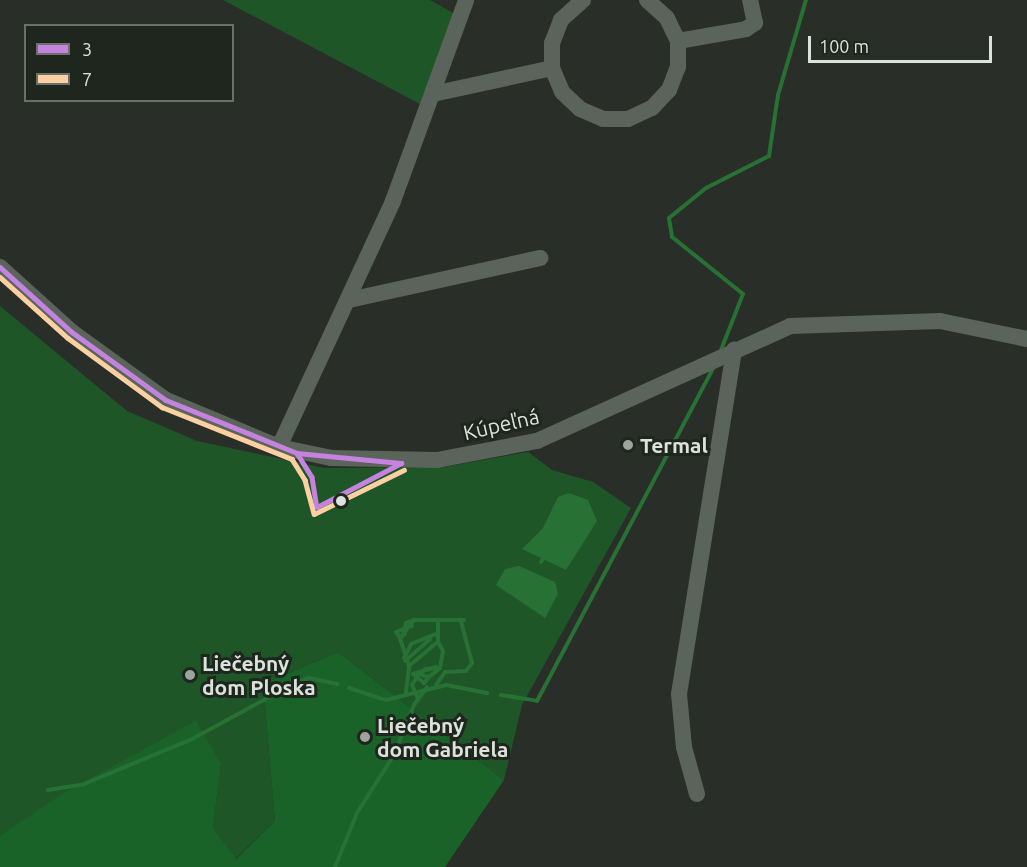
<!DOCTYPE html>
<html>
<head>
<meta charset="utf-8">
<style>
  body { margin:0 }
  #map { position:relative; width:1027px; height:867px; overflow:hidden; background:#292e29; font-family:Ubuntu,sans-serif }
  div>[style] { position:absolute }
  [style*='--x'] { left:calc(var(--x)*1px); top:calc(var(--y)*1px); width:calc(var(--w)*1px); rotate:calc(var(--a)*1deg) }
  .green>* { inset:0; background:#1f5628 }
  .forest>* { inset:0; background:#196328 }
  .water>* { inset:0; background:#277134 }
  .stream>* { height:4px; margin:-2px; padding:0 2px; transform-origin:2px; border-radius:2px; background:#277134 }
  .minor>* { height:16px; margin:-8px; padding:0 8px; transform-origin:8px; border-radius:8px; background:#5b645b }
  .bus-1>* { height:4.5px; margin:-2.25px; padding:0 2.25px; transform-origin:2.25px; border-radius:2.25px; background:#c483df }
  .bus-2>* { height:4.5px; margin:-2.25px; padding:0 2.25px; transform-origin:2.25px; border-radius:2.25px; background:#fdd0a2 }
  .dots>* { width:16px; height:16px; translate:-50% -50%; box-sizing:border-box; border:3px solid #1e261e; border-radius:50% }
  span { translate:-50% -50%; white-space:nowrap; text-align:center; line-height:1.15; -webkit-text-stroke:6px #1e261e; paint-order:stroke }
  .street-label { font-size:21px; color:#dce2dc }
  .poi-label { font-size:21px; color:#dce2dc; font-weight:700 }
  .left { translate:0 -50%; text-align:left }
  .legend { position:absolute; left:24px; top:24px; width:210px; height:78px; box-sizing:border-box; background:#1e261e; border:2px solid #6a716a; margin:0; padding:8px 10px; list-style:none; font-size:18px; color:#dce2dc }
  .legend li { display:flex; align-items:center; gap:12px; height:30px }
  .legend b { width:30px; border:2px solid #6a716a }
  .scale { position:absolute; left:808px; top:36px; width:184px; height:27px; box-sizing:border-box; border:3px solid #dce2dc; border-top:0; padding-left:8px; font-size:18px; line-height:21px; white-space:nowrap; color:#dce2dc; -webkit-text-stroke:4px #1e261e; paint-order:stroke }
</style>
</head>
<body>
<div id="map">
  <div class="green">
    <div style="clip-path:polygon(223px 0,430px 0,455px 14px,420px 104px)"></div>
    <div style="clip-path:polygon(0 306px,127px 411px,197px 441px,324px 468px,444px 467px,528px 452px,552px 470px,593px 482px,631px 508px,522px 705px,504px 780px,338px 652px,263px 684px,275px 821px,235px 859px,213px 828px,221px 764px,0 836px)"></div>
  </div>
  <div class="forest">
    <div style="clip-path:polygon(338px 652px,504px 780px,445px 867px,0 867px,0 836px,62px 794px,196px 721px,221px 764px,213px 828px,236px 859px,275px 821px,263px 684px)"></div>
  </div>
  <div class="water">
    <div style="clip-path:polygon(569px 493px,588px 500px,597px 521px,566px 570px,522px 549px,543px 528px,558px 497px)"></div>
    <div style="clip-path:polygon(519px 566px,555px 582px,558px 594px,545px 618px,496px 585px,505px 569px)"></div>
  </div>
  <div class="stream">
    <div style="--x:721;--y:350;--w:60;--a:-68.6"></div>
    <div style="--x:743;--y:294;--w:91;--a:-141.2"></div>
    <div style="--x:672;--y:237;--w:19;--a:-99"></div>
    <div style="--x:669;--y:218;--w:48;--a:-39"></div>
    <div style="--x:706;--y:188;--w:71;--a:-26.9"></div>
    <div style="--x:769;--y:156;--w:62;--a:-81.6"></div>
    <div style="--x:778;--y:95;--w:99;--a:-73.6"></div>
    <div style="--x:541;--y:562;--w:6;--a:-59"></div>
    <div style="--x:404;--y:632;--w:9;--a:-77"></div>
    <div style="--x:406;--y:623;--w:9;--a:-21"></div>
    <div style="--x:405;--y:634;--w:6;--a:141"></div>
    <div style="--x:400;--y:638;--w:7;--a:-124"></div>
    <div style="--x:396;--y:632;--w:17;--a:-21"></div>
    <div style="--x:404;--y:658;--w:16;--a:-63"></div>
    <div style="--x:411;--y:644;--w:27;--a:-22"></div>
    <div style="--x:405;--y:661;--w:33;--a:-41"></div>
    <div style="--x:409;--y:666;--w:38;--a:-40"></div>
    <div style="--x:438;--y:642;--w:19;--a:-90"></div>
    <div style="--x:425;--y:669;--w:15;--a:-4"></div>
    <div style="--x:440;--y:668;--w:17;--a:-80"></div>
    <div style="--x:443;--y:651;--w:10;--a:-119"></div>
    <div style="--x:429;--y:677;--w:8;--a:130"></div>
    <div style="--x:424;--y:683;--w:14;--a:-141"></div>
    <div style="--x:413;--y:674;--w:24;--a:-17"></div>
    <div style="--x:436;--y:685;--w:16;--a:-55"></div>
    <div style="--x:445;--y:672;--w:21;--a:-3"></div>
    <div style="--x:466;--y:671;--w:10;--a:-53"></div>
    <div style="--x:472;--y:663;--w:43;--a:-104.7"></div>
    <div style="--x:349;--y:688;--w:39;--a:18"></div>
    <div style="--x:386;--y:700;--w:62;--a:-14"></div>
    <div style="--x:446;--y:685;--w:42;--a:11"></div>
    <div style="--x:406;--y:692;--w:26;--a:-83"></div>
    <div style="--x:409;--y:666;--w:29;--a:-108"></div>
    <div style="--x:400;--y:638;--w:23;--a:-52"></div>
    <div style="--x:414;--y:620;--w:50;--a:0"></div>
    <div style="--x:501;--y:695;--w:36;--a:9"></div>
    <div style="--x:537;--y:701;--w:380;--a:-62.1"></div>
    <div style="--x:418;--y:699;--w:15;--a:-113"></div>
    <div style="--x:412;--y:685;--w:13;--a:-58"></div>
    <div style="--x:419;--y:674;--w:10;--a:17"></div>
    <div style="--x:429;--y:677;--w:14;--a:-39"></div>
    <div style="--x:48;--y:790;--w:36;--a:-9"></div>
    <div style="--x:84;--y:784;--w:117;--a:-22.6"></div>
    <div style="--x:192;--y:739;--w:117;--a:-28.5"></div>
    <div style="--x:295;--y:683;--w:15;--a:-20"></div>
    <div style="--x:309;--y:678;--w:29;--a:12"></div>
    <div style="--x:335;--y:867;--w:58;--a:-67.8"></div>
    <div style="--x:357;--y:813;--w:69;--a:-57.5"></div>
    <div style="--x:394;--y:755;--w:54;--a:-68.2"></div>
    <div style="--x:414;--y:705;--w:22;--a:-54"></div>
  </div>
  <div class="minor">
    <div style="--x:583;--y:0;--w:30;--a:138"></div>
    <div style="--x:561;--y:20;--w:25;--a:111"></div>
    <div style="--x:552;--y:43;--w:25;--a:90"></div>
    <div style="--x:552;--y:68;--w:26;--a:67"></div>
    <div style="--x:562;--y:92;--w:25;--a:43"></div>
    <div style="--x:580;--y:109;--w:25;--a:23"></div>
    <div style="--x:603;--y:119;--w:25;--a:0"></div>
    <div style="--x:628;--y:119;--w:26;--a:-25"></div>
    <div style="--x:652;--y:108;--w:25;--a:-47"></div>
    <div style="--x:669;--y:90;--w:25;--a:-69"></div>
    <div style="--x:678;--y:67;--w:26;--a:-90"></div>
    <div style="--x:678;--y:41;--w:25;--a:-116"></div>
    <div style="--x:667;--y:18;--w:27;--a:-138"></div>
    <div style="--x:678;--y:41;--w:69;--a:-10"></div>
    <div style="--x:746;--y:29;--w:11;--a:-34"></div>
    <div style="--x:755;--y:23;--w:24;--a:-102"></div>
    <div style="--x:433;--y:94;--w:122;--a:-12.3"></div>
    <div style="--x:0;--y:267;--w:97;--a:42.1"></div>
    <div style="--x:72;--y:332;--w:116;--a:35.9"></div>
    <div style="--x:166;--y:400;--w:122;--a:22.6"></div>
    <div style="--x:279;--y:447;--w:53;--a:11.9"></div>
    <div style="--x:331;--y:458;--w:106;--a:1.1"></div>
    <div style="--x:437;--y:460;--w:102;--a:-10.8"></div>
    <div style="--x:537;--y:441;--w:278;--a:-24.4"></div>
    <div style="--x:790;--y:326;--w:150;--a:-1.9"></div>
    <div style="--x:940;--y:321;--w:89;--a:11.7"></div>
    <div style="--x:349;--y:300;--w:196;--a:-12.4"></div>
    <div style="--x:279;--y:447;--w:271;--a:-65.1"></div>
    <div style="--x:393;--y:201;--w:214;--a:-70"></div>
    <div style="--x:697;--y:794;--w:49;--a:-105.5"></div>
    <div style="--x:684;--y:747;--w:53;--a:-95.4"></div>
    <div style="--x:679;--y:694;--w:349;--a:-80.9"></div>
  </div>
  <div class="bus-1">
    <div style="--x:0;--y:267;--w:97;--a:42.1"></div>
    <div style="--x:72;--y:332;--w:116;--a:35.9"></div>
    <div style="--x:166;--y:400;--w:141;--a:22"></div>
    <div style="--x:297;--y:453;--w:104;--a:5.5"></div>
    <div style="--x:297;--y:453;--w:28;--a:58"></div>
    <div style="--x:312;--y:477;--w:30;--a:81"></div>
    <div style="--x:317;--y:507;--w:95;--a:-27.6"></div>
  </div>
  <div class="bus-2">
    <div style="--x:0;--y:277;--w:91;--a:41.9"></div>
    <div style="--x:68;--y:338;--w:117;--a:36.3"></div>
    <div style="--x:162;--y:407;--w:140;--a:21.8"></div>
    <div style="--x:292;--y:459;--w:25;--a:58"></div>
    <div style="--x:305;--y:480;--w:35;--a:75"></div>
    <div style="--x:314;--y:514;--w:100;--a:-26.1"></div>
  </div>
  <div class="dots">
    <div style="left:628px;top:445px;background:#9da39d"></div>
    <div style="left:341px;top:501px;background:#dce2dc"></div>
    <div style="left:190px;top:675px;background:#9da39d"></div>
    <div style="left:365px;top:737px;background:#9da39d"></div>
  </div>
  <div class="street-label">
    <span style="left:501px;top:424px;rotate:-13deg">Kúpeľná</span>
  </div>
  <div class="poi-label">
    <span class="left" style="left:640px;top:445px">Termal</span>
    <span class="left" style="left:202px;top:675px">Liečebný<br>dom Ploska</span>
    <span class="left" style="left:377px;top:737px">Liečebný<br>dom Gabriela</span>
  </div>
  <ul class="legend">
  <li><b style="height:8px;background:#c483df"></b>3</li>
  <li><b style="height:8px;background:#fdd0a2"></b>7</li>
  </ul>
  <div class="scale">100 m</div>
</div>
</body>
</html>
